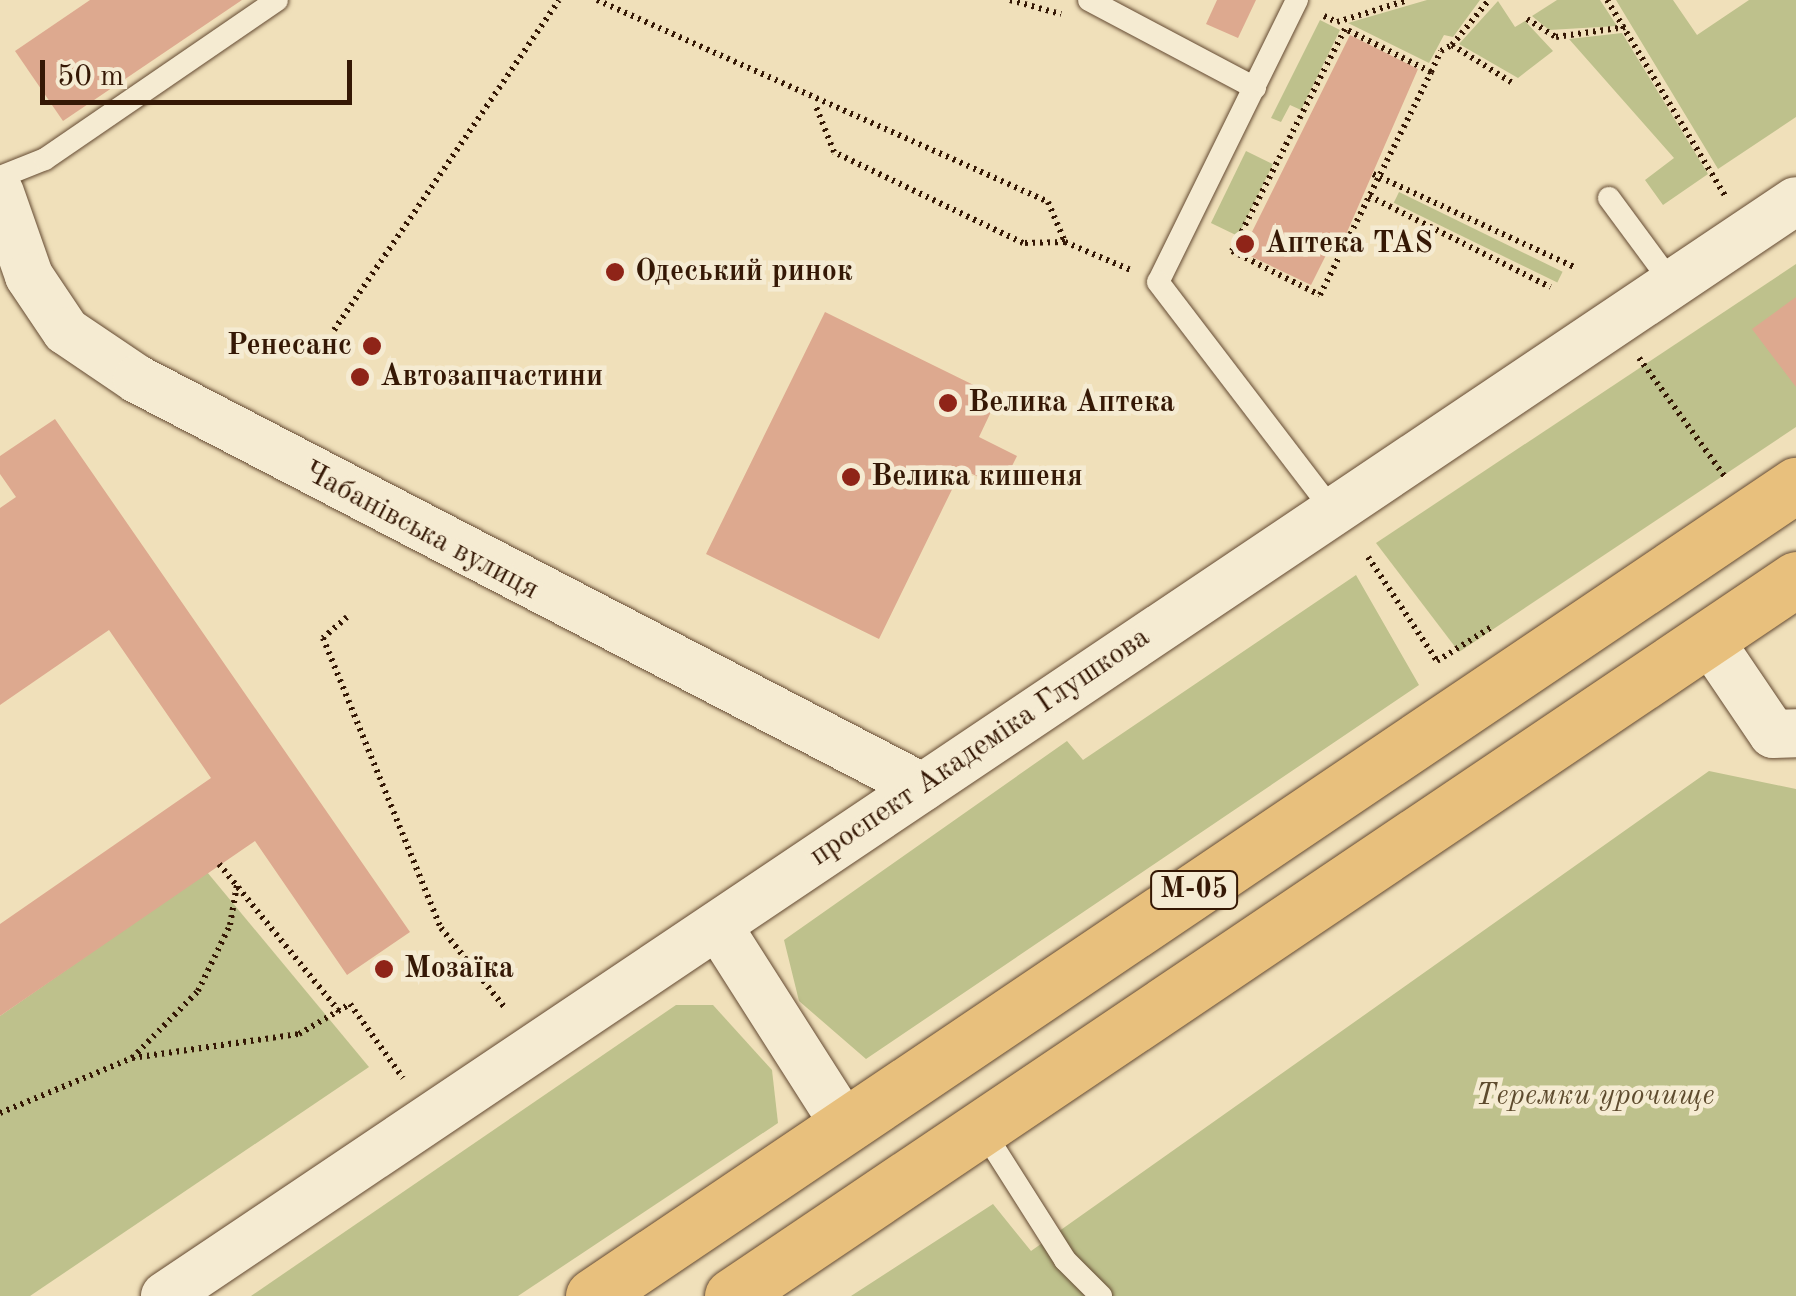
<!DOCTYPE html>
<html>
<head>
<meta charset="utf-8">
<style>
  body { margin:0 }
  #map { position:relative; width:1796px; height:1296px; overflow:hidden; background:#f0e0ba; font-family:"Old Standard TT",serif }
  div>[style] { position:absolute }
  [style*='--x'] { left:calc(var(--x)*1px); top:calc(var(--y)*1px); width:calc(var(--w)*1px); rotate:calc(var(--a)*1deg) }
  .green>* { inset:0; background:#bec18c; transform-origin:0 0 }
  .building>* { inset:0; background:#dda98f }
  .path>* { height:6px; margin-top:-3px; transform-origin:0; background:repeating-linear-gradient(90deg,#351805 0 2.5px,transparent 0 7.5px) }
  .roads { filter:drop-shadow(0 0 2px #644a32) drop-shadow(0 0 2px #644a32) }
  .lane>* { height:22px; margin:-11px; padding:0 11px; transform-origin:11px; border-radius:11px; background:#f5ebd2 }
  .street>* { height:48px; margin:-24px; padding:0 24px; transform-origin:24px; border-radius:24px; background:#f5ebd2 }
  .highway>* { height:55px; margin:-27.5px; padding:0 27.5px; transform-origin:27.5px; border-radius:27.5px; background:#e8c07d }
  .dots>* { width:28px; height:28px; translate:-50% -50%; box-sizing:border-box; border:5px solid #f5ebd2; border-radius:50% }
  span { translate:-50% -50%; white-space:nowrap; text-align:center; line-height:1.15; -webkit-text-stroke:9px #f5ebd2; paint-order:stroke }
  .shield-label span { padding:2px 8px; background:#f5ebd2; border:2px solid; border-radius:8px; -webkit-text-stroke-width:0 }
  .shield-label { font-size:28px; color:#351805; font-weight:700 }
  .poi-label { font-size:30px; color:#351805; font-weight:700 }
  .left { translate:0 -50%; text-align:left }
  .right { translate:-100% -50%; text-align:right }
  .street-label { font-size:30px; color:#351805 }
  .park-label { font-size:30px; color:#5e4b2e; font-style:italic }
  .scale { position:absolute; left:40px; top:60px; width:312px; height:45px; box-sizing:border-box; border:5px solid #351805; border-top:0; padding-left:12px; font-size:30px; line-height:35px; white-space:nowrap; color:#351805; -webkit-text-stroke:8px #f5ebd2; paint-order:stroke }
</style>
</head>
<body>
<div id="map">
  <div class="green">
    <div style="clip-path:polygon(1427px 0,1480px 0,1453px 37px,1444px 35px,1429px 63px,1348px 23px)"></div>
    <div style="clip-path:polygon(1557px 0,1600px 0,1617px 26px,1549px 30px,1532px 16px)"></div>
    <div style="clip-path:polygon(1616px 0,1673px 0,1697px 35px,1749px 0,1796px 0,1796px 117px,1718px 169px)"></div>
    <div style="clip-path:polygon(1498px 1px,1515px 27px,1525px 21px,1553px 51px,1518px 78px,1459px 44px)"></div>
    <div style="clip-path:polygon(1320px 20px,1340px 30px,1301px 110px,1290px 105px,1281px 122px,1271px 118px)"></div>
    <div style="clip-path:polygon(1622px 33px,1708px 174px,1663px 205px,1645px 180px,1674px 158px,1569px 39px)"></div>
    <div style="left:1246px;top:151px;width:30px;height:80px;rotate:26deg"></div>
    <div style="left:1399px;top:192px;width:182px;height:12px;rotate:26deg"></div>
    <div style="clip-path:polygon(1796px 264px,1796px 427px,1459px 652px,1376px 543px)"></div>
    <div style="clip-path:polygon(1356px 575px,1419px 685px,866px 1059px,799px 1001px,784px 940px,1067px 741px,1083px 760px)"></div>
    <div style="clip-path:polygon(1709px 771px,1796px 789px,1796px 1296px,851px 1296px,993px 1204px,1031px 1251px)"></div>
    <div style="clip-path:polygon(207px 872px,369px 1067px,30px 1296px,0 1296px,0 1016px)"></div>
    <div style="clip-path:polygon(676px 1005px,713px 1005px,772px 1070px,778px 1123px,518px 1296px,251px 1296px)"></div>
  </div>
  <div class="building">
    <div style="clip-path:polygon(90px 0,242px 0,63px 121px,15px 51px)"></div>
    <div style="clip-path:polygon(1217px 0,1256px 0,1238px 38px,1206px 24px)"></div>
    <div style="clip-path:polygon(1350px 35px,1418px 69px,1344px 239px,1336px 235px,1311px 285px,1242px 252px)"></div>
    <div style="clip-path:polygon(1796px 297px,1796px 387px,1752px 329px)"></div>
    <div style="clip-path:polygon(825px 312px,998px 397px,979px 437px,1017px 456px,1001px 488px,962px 469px,879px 639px,706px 554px)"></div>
    <div style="clip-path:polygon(55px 419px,410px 932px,347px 975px,255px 841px,0 1016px,0 924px,211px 778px,109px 630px,0 705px,0 508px,16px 497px,0 474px,0 456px)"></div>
  </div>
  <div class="path">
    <div style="--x:597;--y:0;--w:494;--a:24.1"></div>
    <div style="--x:1048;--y:202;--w:43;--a:67"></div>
    <div style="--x:1065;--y:242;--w:42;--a:178.6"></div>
    <div style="--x:1023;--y:243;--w:210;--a:-154.3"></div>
    <div style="--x:834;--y:152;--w:52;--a:-111.6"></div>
    <div style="--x:1010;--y:0;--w:53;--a:15.4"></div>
    <div style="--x:1607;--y:0;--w:230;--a:58.9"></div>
    <div style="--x:1324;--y:16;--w:14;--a:25"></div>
    <div style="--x:1337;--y:22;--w:74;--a:-17.2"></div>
    <div style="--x:1527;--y:19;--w:34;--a:32"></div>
    <div style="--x:1556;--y:37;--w:70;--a:-8.2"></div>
    <div style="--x:1452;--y:45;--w:58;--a:-50.6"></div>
    <div style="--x:1431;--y:72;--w:96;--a:-153.4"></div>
    <div style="--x:1345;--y:29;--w:249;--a:117"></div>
    <div style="--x:1232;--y:251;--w:98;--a:26.6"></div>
    <div style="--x:1320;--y:295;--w:249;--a:-63.5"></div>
    <div style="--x:1431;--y:72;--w:23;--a:-65"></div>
    <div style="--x:1441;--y:51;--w:13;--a:-29"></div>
    <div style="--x:1452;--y:45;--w:70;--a:32.1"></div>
    <div style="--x:1373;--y:174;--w:224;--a:24.8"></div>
    <div style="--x:1369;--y:196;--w:203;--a:26.7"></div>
    <div style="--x:1065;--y:242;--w:74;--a:23.1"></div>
    <div style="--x:334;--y:330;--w:399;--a:-55.7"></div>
    <div style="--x:1639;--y:358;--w:148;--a:54.1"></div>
    <div style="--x:1368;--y:557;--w:125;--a:56.4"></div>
    <div style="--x:1437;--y:661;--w:66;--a:-32"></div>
    <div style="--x:347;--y:617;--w:32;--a:139"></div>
    <div style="--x:323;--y:638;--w:313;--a:67.9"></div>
    <div style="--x:441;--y:928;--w:102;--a:51.3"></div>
    <div style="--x:219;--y:864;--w:190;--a:50.8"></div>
    <div style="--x:132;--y:1058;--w:94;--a:-45.4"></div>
    <div style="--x:198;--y:991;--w:73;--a:-64.1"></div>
    <div style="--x:230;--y:925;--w:41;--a:-80.1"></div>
    <div style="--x:0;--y:1113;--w:143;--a:-22.6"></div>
    <div style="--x:132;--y:1058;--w:169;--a:-8.2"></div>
    <div style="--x:299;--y:1034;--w:59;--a:-30.5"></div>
    <div style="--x:350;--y:1004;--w:91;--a:54.4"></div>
  </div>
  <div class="roads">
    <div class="lane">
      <div style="--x:1089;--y:0;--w:188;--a:27.9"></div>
      <div style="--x:1297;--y:0;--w:314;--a:116.2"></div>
      <div style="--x:1158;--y:282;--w:283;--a:52.6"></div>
      <div style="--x:0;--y:177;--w:48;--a:-21.8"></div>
      <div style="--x:45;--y:159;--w:281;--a:-34.4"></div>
      <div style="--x:1609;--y:198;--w:104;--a:53.6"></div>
      <div style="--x:982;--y:1129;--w:155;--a:57.6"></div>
      <div style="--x:1065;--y:1260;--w:51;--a:45"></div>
    </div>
    <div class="street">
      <div style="--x:0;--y:193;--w:88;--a:70.7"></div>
      <div style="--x:29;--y:276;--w:66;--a:56.1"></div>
      <div style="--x:66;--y:331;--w:86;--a:34.1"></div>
      <div style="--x:137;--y:379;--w:885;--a:27.46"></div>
      <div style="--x:1710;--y:641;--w:112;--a:55.9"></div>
      <div style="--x:1773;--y:734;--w:23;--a:-2"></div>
      <div style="--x:718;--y:926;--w:236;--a:57.5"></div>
      <div style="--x:165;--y:1296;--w:1964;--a:-33.88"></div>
    </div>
    <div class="highway">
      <div style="--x:593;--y:1296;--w:1451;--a:-33.99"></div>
      <div style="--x:732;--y:1296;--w:1283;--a:-33.97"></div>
    </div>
  </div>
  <div class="dots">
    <div style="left:1245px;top:244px;background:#8f2418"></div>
    <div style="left:615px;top:272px;background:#8f2418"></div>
    <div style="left:372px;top:346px;background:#8f2418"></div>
    <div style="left:360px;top:377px;background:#8f2418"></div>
    <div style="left:948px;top:403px;background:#8f2418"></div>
    <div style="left:851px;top:477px;background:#8f2418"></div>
    <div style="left:384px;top:969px;background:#8f2418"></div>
  </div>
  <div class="shield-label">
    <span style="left:1194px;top:890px">М-05</span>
  </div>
  <div class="poi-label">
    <span class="left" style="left:1265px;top:244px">Аптека TAS</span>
    <span class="left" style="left:635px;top:272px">Одеський ринок</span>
    <span class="right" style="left:352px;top:346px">Ренесанс</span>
    <span class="left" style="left:380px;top:377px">Автозапчастини</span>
    <span class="left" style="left:968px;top:403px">Велика Аптека</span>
    <span class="left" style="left:871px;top:477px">Велика кишеня</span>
    <span class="left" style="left:404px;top:969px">Мозаїка</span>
  </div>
  <div class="street-label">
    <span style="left:421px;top:531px;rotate:28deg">Чабанівська вулиця</span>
    <span style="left:980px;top:747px;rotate:-34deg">проспект Академіка Глушкова</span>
  </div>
  <div class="park-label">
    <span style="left:1595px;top:1096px">Теремки урочище</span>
  </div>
  <div class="scale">50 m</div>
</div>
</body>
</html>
